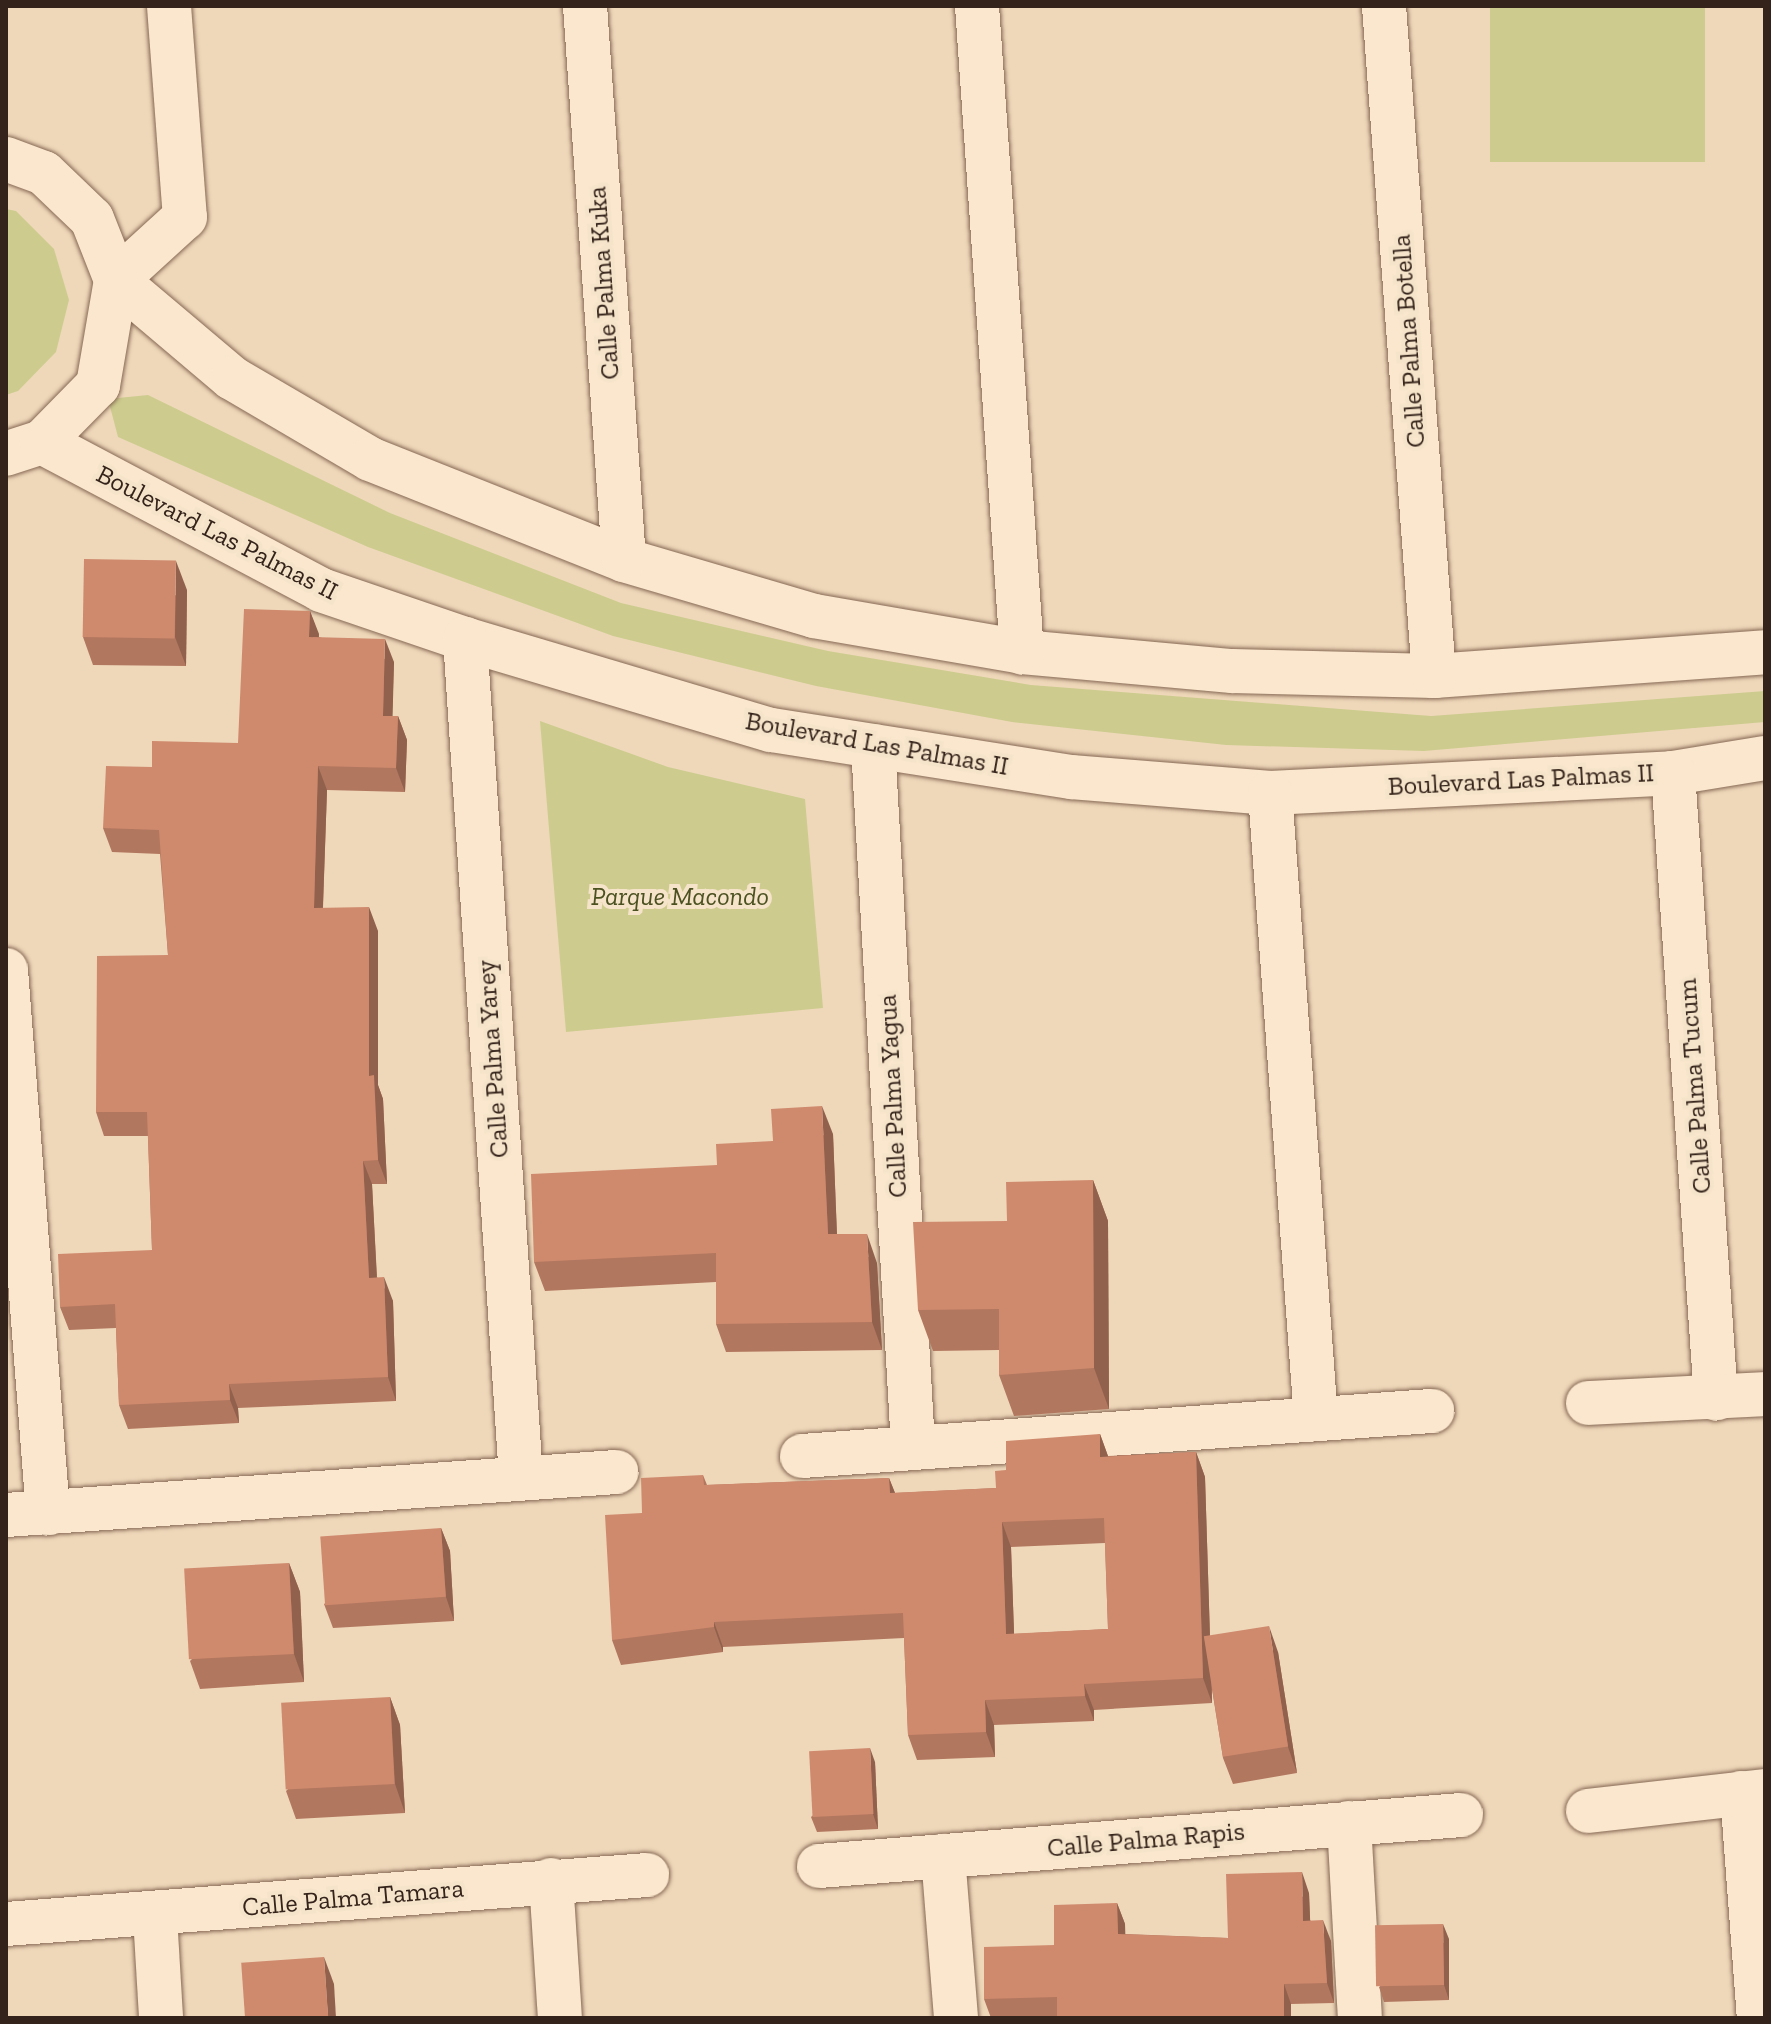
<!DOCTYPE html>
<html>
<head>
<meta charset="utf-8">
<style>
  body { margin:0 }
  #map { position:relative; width:1771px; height:2024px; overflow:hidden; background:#efd8ba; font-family:"Zilla Slab",serif }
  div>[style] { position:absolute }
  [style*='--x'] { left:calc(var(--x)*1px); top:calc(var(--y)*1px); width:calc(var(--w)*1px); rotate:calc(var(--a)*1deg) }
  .green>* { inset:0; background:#cdcc8e; transform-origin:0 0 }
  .roads { filter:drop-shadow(0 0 2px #866854) drop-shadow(0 0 2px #866854) }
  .minor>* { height:44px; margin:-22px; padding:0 22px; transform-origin:22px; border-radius:22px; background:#fae7cd }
  .wall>* { inset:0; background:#b2775f }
  .shaded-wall>* { inset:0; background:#91614d }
  .building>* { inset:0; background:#cf8a6e; transform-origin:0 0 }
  span { translate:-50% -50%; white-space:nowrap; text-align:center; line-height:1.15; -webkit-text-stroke:8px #f6e4ca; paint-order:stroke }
  .street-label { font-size:26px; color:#34231a }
  .park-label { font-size:26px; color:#4b5120; font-style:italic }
  .frame { position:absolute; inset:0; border:8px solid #34231a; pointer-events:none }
</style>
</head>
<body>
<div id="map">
  <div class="green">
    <div style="left:1490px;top:6px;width:215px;height:156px"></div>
    <div style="clip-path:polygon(6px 209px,16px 211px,54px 249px,69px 300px,56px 352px,18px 391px,6px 395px)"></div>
    <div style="clip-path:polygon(148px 395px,390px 513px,621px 603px,828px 651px,1031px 685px,1431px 716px,1765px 691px,1765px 722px,1424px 751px,1226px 745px,1012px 722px,816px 686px,613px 636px,368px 547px,118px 437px,108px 399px)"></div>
    <div style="clip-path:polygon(540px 721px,668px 767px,805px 799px,823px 1008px,566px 1032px)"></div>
  </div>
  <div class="roads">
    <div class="minor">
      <div style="--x:169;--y:6;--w:212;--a:85.7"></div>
      <div style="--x:185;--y:217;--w:93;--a:137.6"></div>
      <div style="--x:116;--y:280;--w:152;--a:40.2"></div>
      <div style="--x:232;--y:378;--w:160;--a:30.4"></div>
      <div style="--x:370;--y:459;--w:273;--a:21.7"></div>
      <div style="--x:624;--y:560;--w:198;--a:16.4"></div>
      <div style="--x:814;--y:616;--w:211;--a:9.8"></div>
      <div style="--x:1022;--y:652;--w:211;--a:5.2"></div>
      <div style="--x:1232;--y:671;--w:202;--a:1.4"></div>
      <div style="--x:1434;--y:676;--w:332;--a:-4.1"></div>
      <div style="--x:585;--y:6;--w:555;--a:85.97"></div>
      <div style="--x:977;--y:6;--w:648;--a:86.02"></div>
      <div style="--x:1384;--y:6;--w:672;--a:85.73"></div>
      <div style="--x:6;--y:159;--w:40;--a:20.2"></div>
      <div style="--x:44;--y:173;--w:66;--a:43.8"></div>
      <div style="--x:92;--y:219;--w:66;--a:68.5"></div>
      <div style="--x:116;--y:280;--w:107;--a:99.7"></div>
      <div style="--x:98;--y:385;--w:80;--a:134.5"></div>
      <div style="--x:42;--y:442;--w:38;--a:162"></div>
      <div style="--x:42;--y:442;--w:316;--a:27.9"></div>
      <div style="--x:321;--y:590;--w:152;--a:18.8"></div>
      <div style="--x:465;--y:639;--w:319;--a:16.6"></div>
      <div style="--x:771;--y:730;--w:304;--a:8.9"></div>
      <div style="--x:1071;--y:777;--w:200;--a:4.6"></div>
      <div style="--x:1270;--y:793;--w:403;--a:-2.8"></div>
      <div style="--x:1673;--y:773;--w:93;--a:-9.3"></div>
      <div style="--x:465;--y:639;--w:841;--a:86.18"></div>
      <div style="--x:873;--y:746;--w:702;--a:86.73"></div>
      <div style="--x:1673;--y:773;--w:627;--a:86.07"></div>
      <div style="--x:1270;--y:793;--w:628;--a:85.8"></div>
      <div style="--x:6;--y:970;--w:545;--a:85.58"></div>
      <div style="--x:1588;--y:1403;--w:177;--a:-2.9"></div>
      <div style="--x:802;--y:1456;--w:632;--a:-4.09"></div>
      <div style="--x:6;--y:1515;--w:612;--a:-4.03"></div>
      <div style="--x:1742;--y:1793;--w:226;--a:85.7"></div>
      <div style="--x:1588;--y:1811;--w:178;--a:-6.4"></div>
      <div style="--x:1349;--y:1823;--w:195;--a:86.8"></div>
      <div style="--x:943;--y:1856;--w:163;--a:85.4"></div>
      <div style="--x:819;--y:1866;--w:644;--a:-4.54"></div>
      <div style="--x:551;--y:1880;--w:138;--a:86.3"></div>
      <div style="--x:155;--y:1916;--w:102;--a:86.6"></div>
      <div style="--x:6;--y:1924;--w:643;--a:-4.37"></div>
    </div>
  </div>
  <div class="wall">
    <div style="clip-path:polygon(187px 590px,186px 666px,93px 665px,83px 637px)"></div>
    <div style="clip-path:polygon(310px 611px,319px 637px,394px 662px,392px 716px,398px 716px,407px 740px,405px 792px,327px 790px,323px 908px,378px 931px,378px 1085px,383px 1099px,387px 1184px,372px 1184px,377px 1277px,393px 1301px,396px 1401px,238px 1408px,239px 1423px,128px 1429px,119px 1405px,116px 1328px,69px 1330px,60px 1307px,152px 1250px,148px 1136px,104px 1136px,96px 1112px,168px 955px,160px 854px,112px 852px,103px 828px,152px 767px,238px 743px)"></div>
    <div style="clip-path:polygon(833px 1134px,837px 1234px,877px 1263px,882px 1350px,726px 1352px,716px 1324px,716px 1282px,545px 1291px,534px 1262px,717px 1165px,773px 1141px)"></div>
    <div style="clip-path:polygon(1093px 1180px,1108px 1221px,1109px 1409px,1014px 1416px,999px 1375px,999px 1350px,933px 1351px,918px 1310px,1007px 1221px)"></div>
    <div style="clip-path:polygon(evenodd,1100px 1434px,1108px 1456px,1196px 1452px,1205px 1477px,1210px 1636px,1278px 1652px,1297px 1773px,1233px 1784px,1223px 1758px,1212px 1689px,1212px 1703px,1094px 1710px,1094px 1721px,994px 1725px,995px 1757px,917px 1760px,908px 1735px,904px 1638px,723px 1647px,723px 1652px,621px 1665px,612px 1640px,642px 1513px,703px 1475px,707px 1485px,889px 1478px,895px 1493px,996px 1488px,1006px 1470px,1100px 1434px,1105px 1543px,1108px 1629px,1014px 1634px,1011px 1547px,1105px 1543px)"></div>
    <div style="clip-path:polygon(441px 1528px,450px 1551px,454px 1621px,333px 1628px,324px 1604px)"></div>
    <div style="clip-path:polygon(289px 1563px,300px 1592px,304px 1682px,200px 1689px,190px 1661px)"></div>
    <div style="clip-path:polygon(390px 1697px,400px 1725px,405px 1813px,296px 1819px,286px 1791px)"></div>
    <div style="clip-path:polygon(875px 1762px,878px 1829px,817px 1832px,811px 1817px)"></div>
    <div style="clip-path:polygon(1309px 1893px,1310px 1920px,1331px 1941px,1334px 2003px,1291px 2004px,1291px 2018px,991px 2018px,984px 1999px,1054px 1945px,1117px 1903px,1125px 1924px,1125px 1934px,1228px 1938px)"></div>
    <div style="clip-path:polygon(1449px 1939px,1449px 2000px,1384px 2002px,1379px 1987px)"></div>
  </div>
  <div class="shaded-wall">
    <div style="clip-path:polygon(176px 561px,187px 590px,186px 666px,175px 637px)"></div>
    <div style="clip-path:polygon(310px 611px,319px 634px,317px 660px,309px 637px)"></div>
    <div style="clip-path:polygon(385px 639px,394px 662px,392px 739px,383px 716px)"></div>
    <div style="clip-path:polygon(398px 716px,407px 740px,405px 792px,396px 768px)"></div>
    <div style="clip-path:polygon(318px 766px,327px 790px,322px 931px,314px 908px)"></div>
    <div style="clip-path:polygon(369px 907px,378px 931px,378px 1085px,383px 1099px,387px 1184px,378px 1160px,369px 1076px)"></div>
    <div style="clip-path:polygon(822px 1106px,833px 1134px,838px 1263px,828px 1234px)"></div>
    <div style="clip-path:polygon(363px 1161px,372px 1184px,378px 1301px,369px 1278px)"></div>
    <div style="clip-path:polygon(1093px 1180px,1108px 1221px,1109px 1409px,1094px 1368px)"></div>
    <div style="clip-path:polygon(867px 1234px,877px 1263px,882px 1350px,872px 1322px)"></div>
    <div style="clip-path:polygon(384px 1277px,393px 1301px,396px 1401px,388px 1377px)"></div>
    <div style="clip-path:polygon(229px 1384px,238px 1408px,239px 1423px,230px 1400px)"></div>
    <div style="clip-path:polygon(1100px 1434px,1109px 1459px,1100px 1457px)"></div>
    <div style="clip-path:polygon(1196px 1452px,1205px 1477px,1212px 1703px,1203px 1678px)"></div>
    <div style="clip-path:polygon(889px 1478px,899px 1503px,890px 1493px)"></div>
    <div style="clip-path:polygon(1002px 1522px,1011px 1547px,1015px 1660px,1006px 1634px)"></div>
    <div style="clip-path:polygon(441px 1528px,450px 1551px,454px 1621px,446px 1597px)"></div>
    <div style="clip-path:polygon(289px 1563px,300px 1592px,304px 1682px,294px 1654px)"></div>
    <div style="clip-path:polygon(714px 1622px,723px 1647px,723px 1652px,714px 1627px)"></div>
    <div style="clip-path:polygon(1269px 1626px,1278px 1652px,1297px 1773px,1288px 1747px)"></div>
    <div style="clip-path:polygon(1084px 1684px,1094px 1710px,1094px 1721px,1085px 1696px)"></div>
    <div style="clip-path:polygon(390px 1697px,400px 1725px,405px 1813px,395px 1784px)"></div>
    <div style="clip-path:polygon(985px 1700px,994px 1725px,995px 1757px,986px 1732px)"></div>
    <div style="clip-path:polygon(870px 1748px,875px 1762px,878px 1829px,873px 1814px)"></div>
    <div style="clip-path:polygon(1302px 1872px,1309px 1893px,1311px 1941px,1303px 1921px)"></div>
    <div style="clip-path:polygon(1117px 1903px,1125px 1924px,1126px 1954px,1118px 1934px)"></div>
    <div style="clip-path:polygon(1323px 1920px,1331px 1941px,1334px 2003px,1327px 1983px)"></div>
    <div style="clip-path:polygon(1443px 1924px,1449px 1939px,1449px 2000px,1444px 1985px)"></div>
    <div style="clip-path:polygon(324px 1957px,334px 1984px,336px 2018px,328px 2018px)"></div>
    <div style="clip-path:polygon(1284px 1984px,1291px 2004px,1291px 2018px,1284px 2018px)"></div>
  </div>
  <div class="building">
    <div style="left:84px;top:559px;width:92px;height:78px;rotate:1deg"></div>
    <div style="clip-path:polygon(244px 609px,310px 611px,309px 637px,385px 639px,383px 716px,398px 716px,396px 768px,318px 766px,314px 908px,369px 907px,369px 1076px,374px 1075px,378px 1160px,363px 1161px,369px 1278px,384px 1277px,388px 1377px,229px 1384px,230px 1400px,119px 1405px,115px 1304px,60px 1307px,58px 1254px,152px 1250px,147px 1112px,96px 1112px,97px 956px,168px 955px,159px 830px,103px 828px,106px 766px,152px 767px,152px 741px,238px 743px)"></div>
    <div style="clip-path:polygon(822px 1106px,828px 1234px,867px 1234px,872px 1322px,716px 1324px,716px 1253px,534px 1262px,531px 1174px,717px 1165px,716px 1144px,773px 1141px,771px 1109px)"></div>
    <div style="clip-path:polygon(1093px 1180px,1094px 1368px,999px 1375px,999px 1309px,918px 1310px,913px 1222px,1007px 1221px,1006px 1182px)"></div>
    <div style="clip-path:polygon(evenodd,1100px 1434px,1100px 1457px,1196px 1452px,1203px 1678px,1084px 1684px,1085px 1696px,985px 1700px,986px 1732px,908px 1735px,903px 1613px,714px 1622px,714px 1627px,612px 1640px,605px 1515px,642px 1513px,641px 1478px,703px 1475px,704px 1485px,889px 1478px,890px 1493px,996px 1488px,995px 1471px,1006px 1470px,1006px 1441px,1100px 1434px,1104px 1518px,1108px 1629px,1006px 1634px,1002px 1522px,1104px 1518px)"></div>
    <div style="left:441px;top:1528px;width:69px;height:121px;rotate:86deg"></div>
    <div style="left:289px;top:1563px;width:91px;height:105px;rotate:87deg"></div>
    <div style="left:1269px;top:1626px;width:122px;height:66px;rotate:81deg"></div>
    <div style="left:390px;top:1697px;width:87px;height:109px;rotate:87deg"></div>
    <div style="left:870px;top:1748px;width:66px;height:61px;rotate:87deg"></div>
    <div style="clip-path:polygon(1302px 1872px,1303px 1921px,1323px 1920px,1327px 1983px,1284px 1984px,1284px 2018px,1057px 2018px,1057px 1997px,984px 1999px,984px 1947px,1054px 1945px,1054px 1905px,1117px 1903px,1118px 1934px,1228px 1938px,1226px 1874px)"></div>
    <div style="left:1443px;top:1924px;width:61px;height:68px;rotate:89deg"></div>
    <div style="left:324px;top:1957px;width:61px;height:83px;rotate:86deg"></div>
  </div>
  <div class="street-label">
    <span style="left:604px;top:283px;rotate:-94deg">Calle Palma Kuka</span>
    <span style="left:1409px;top:341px;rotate:-94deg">Calle Palma Botella</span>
    <span style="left:217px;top:533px;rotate:27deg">Boulevard Las Palmas II</span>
    <span style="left:877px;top:744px;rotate:10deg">Boulevard Las Palmas II</span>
    <span style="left:1521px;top:780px;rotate:-3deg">Boulevard Las Palmas II</span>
    <span style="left:493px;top:1059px;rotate:-94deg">Calle Palma Yarey</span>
    <span style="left:1695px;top:1086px;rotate:-94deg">Calle Palma Tucum</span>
    <span style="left:893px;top:1096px;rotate:-93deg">Calle Palma Yagua</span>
    <span style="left:1146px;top:1840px;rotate:-5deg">Calle Palma Rapis</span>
    <span style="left:353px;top:1898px;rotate:-5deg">Calle Palma Tamara</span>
  </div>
  <div class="park-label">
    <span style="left:680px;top:897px">Parque Macondo</span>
  </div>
  <div class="frame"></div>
</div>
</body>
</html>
